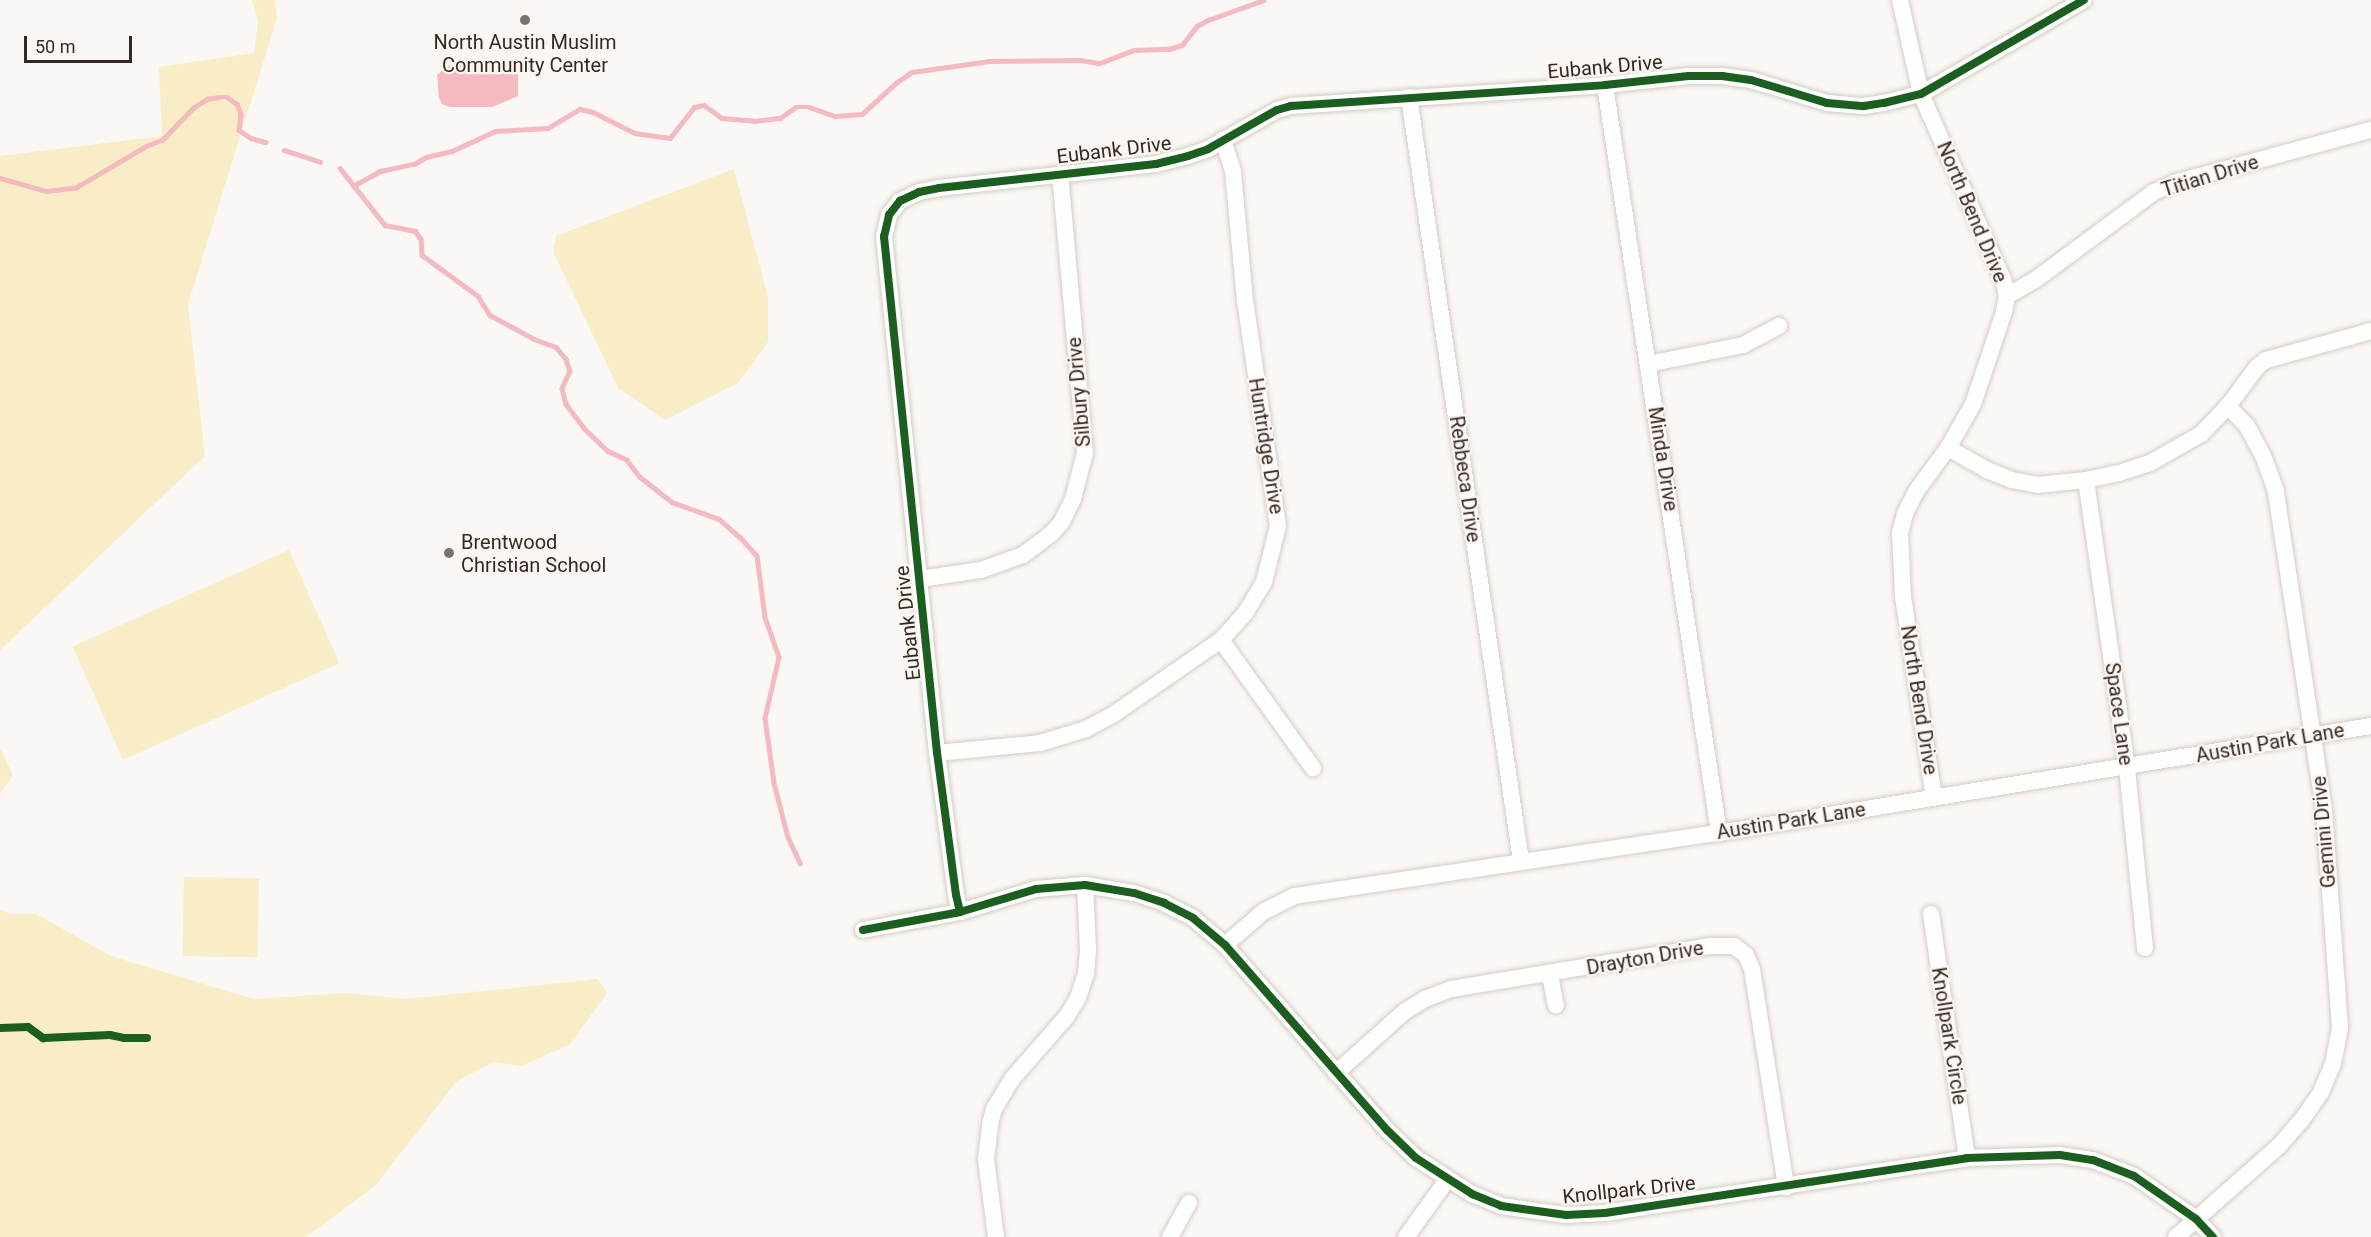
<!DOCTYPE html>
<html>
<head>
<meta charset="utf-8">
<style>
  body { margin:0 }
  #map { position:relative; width:2371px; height:1237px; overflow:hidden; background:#faf7f4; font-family:Roboto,sans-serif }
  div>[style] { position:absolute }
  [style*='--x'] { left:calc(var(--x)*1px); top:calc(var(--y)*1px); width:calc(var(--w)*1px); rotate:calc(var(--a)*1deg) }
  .green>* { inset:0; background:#f9edc7; transform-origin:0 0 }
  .water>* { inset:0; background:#f4bac0 }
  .stream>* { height:4.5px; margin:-2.25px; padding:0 2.25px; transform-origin:2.25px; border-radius:2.25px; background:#f4bac0 }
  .roads { filter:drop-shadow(0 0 2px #d2ccc7) drop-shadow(0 0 2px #d2ccc7) }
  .minor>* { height:16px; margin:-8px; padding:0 8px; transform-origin:8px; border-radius:8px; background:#fefefd }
  .cycleway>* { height:8px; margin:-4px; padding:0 4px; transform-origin:4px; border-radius:4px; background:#1b5e20 }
  .dots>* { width:16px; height:16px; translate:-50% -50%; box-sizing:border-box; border:3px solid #fcf6f2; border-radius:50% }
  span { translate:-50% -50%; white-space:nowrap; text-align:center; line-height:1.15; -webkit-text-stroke:4.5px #fcf6f2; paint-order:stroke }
  .poi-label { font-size:20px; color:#352a23 }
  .left { translate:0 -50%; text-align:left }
  .street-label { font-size:20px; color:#352a23 }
  .scale { position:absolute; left:24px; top:36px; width:108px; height:27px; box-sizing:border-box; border:3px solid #352a23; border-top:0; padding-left:8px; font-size:18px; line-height:21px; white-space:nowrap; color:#352a23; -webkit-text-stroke:4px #fcf6f2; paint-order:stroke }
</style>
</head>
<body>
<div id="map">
  <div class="green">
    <div style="clip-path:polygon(252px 0,275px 0,277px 18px,188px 304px,205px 456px,0 650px,0 156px,162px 136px,159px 67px,254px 53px,258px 21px)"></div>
    <div style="clip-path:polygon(734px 169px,768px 297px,768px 342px,738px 383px,665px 420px,618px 388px,553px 251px,556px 236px)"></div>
    <div style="left:289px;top:550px;width:124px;height:237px;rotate:66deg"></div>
    <div style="clip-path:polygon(0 748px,13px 775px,0 794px)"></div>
    <div style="left:184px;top:877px;width:75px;height:79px;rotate:1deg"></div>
    <div style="clip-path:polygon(0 909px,10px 914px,36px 914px,111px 956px,254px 999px,345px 993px,406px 999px,598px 979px,607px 993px,570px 1044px,522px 1066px,494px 1062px,457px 1081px,375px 1186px,306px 1237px,0 1237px)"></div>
  </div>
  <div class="water">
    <div style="clip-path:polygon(466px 62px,488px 62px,492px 68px,529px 68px,528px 72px,518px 73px,518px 96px,492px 107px,450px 107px,442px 104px,439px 98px,437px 75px,447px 66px)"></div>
  </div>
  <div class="stream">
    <div style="--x:284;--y:150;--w:38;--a:18"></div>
    <div style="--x:340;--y:168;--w:73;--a:51.7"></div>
    <div style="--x:385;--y:225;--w:31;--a:11"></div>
    <div style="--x:415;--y:231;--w:10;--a:53"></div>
    <div style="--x:421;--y:239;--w:16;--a:86"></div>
    <div style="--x:422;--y:255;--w:69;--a:36.2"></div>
    <div style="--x:478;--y:296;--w:22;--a:58"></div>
    <div style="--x:490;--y:315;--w:50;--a:28.6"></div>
    <div style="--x:534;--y:339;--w:23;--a:20"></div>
    <div style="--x:556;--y:347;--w:16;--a:50"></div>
    <div style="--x:566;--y:359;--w:13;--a:72"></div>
    <div style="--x:570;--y:371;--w:19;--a:115"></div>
    <div style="--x:562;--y:388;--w:16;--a:76"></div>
    <div style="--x:566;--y:404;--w:30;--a:53"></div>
    <div style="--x:584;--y:428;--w:33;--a:44"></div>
    <div style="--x:608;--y:451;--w:21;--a:25"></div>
    <div style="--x:627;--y:460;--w:20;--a:53"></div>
    <div style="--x:639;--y:476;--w:42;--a:38.2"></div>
    <div style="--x:672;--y:502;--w:50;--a:19.9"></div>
    <div style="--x:719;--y:519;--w:28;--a:41"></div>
    <div style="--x:740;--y:537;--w:25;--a:48"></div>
    <div style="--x:757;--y:556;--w:62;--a:82.5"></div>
    <div style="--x:765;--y:617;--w:42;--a:70.7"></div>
    <div style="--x:779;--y:657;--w:63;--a:102.9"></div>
    <div style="--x:765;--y:718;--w:66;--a:82.1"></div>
    <div style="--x:774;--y:783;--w:56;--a:75.5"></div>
    <div style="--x:788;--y:837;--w:29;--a:65"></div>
    <div style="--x:0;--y:178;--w:48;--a:15.8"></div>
    <div style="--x:46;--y:191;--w:31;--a:-7"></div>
    <div style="--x:77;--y:187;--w:80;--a:-30.7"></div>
    <div style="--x:146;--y:146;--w:17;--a:-21"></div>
    <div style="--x:162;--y:140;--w:45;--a:-45.9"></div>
    <div style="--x:193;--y:108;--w:17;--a:-33"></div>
    <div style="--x:207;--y:99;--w:12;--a:-9"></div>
    <div style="--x:219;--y:97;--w:8;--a:0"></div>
    <div style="--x:227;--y:97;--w:12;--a:35"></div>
    <div style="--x:237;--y:104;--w:11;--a:68"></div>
    <div style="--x:241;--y:114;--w:16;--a:97"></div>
    <div style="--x:239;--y:130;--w:14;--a:34"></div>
    <div style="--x:251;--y:138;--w:15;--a:16"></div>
    <div style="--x:353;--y:186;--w:31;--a:-29"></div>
    <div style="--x:380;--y:171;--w:35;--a:-12"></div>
    <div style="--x:414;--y:164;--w:14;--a:-30"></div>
    <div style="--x:426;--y:157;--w:27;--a:-13"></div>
    <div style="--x:452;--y:151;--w:47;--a:-24.9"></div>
    <div style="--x:495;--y:131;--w:53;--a:-3.2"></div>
    <div style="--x:548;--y:128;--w:37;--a:-31"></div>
    <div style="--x:580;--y:109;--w:13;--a:13"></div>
    <div style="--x:593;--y:112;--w:47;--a:26.6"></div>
    <div style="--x:635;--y:133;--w:35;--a:8"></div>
    <div style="--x:670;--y:138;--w:39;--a:-52"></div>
    <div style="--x:694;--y:107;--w:10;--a:-11"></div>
    <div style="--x:704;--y:105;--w:22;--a:36"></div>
    <div style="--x:722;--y:118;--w:32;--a:5"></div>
    <div style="--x:754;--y:121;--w:26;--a:-7"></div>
    <div style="--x:780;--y:118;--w:19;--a:-35"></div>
    <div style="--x:796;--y:107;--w:13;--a:0"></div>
    <div style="--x:809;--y:107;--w:28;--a:19"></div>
    <div style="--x:835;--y:116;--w:27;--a:-4"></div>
    <div style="--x:862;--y:114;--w:47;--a:-42.4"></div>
    <div style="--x:897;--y:82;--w:18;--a:-34"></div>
    <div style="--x:912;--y:72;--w:78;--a:-8.1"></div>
    <div style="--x:989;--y:61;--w:91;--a:-0.6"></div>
    <div style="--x:1080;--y:60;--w:20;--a:9"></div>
    <div style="--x:1100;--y:63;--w:36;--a:-21"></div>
    <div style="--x:1134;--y:50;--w:35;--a:-2"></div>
    <div style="--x:1169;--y:49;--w:14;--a:-17"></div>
    <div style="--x:1182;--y:45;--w:24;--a:-52"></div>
    <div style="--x:1197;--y:26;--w:13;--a:-29"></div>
    <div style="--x:1208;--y:20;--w:59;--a:-19.7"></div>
  </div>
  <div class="roads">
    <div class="minor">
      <div style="--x:1900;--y:0;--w:96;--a:77.4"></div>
      <div style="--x:1921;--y:94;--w:202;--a:66.1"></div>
      <div style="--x:2003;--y:279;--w:17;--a:77"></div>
      <div style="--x:2007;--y:296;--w:16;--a:101"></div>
      <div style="--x:2004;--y:312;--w:97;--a:108.6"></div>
      <div style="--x:1973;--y:404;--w:51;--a:119.6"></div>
      <div style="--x:1948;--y:448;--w:52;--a:126.4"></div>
      <div style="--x:1917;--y:490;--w:27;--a:117"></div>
      <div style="--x:1905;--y:514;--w:20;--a:105"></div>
      <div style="--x:1900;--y:533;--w:64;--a:87.3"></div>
      <div style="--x:1903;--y:597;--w:202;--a:81.2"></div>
      <div style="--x:1605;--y:85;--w:757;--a:81.33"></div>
      <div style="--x:1409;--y:97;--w:772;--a:81.66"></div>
      <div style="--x:2007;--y:296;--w:32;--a:-30"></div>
      <div style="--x:2035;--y:280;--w:148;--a:-36.5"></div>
      <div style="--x:2154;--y:192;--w:22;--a:-24"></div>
      <div style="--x:2174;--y:183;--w:204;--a:-15.1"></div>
      <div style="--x:1648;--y:364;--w:97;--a:-11.3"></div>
      <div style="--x:1743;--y:345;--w:41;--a:-27.8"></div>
      <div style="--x:1948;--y:448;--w:45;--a:29.4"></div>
      <div style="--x:1987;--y:470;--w:27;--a:22"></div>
      <div style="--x:2012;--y:480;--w:25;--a:11"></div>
      <div style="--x:2037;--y:485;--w:49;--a:-5.8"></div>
      <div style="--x:2086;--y:480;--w:34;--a:-12"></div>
      <div style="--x:2119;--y:473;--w:33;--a:-18"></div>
      <div style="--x:2150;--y:463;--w:59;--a:-29.6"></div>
      <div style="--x:2201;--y:434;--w:39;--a:-46"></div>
      <div style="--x:2228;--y:406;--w:49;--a:-53.4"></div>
      <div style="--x:2257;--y:367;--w:11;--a:-38"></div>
      <div style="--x:2266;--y:360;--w:109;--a:-15.4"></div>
      <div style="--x:2086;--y:480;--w:291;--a:81.9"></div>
      <div style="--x:2127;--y:768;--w:181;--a:84.3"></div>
      <div style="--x:920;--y:579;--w:62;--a:-8.4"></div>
      <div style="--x:981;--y:570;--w:45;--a:-19.7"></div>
      <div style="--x:1023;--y:555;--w:34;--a:-37"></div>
      <div style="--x:1050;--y:535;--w:16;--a:-47"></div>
      <div style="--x:1061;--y:523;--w:27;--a:-63"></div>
      <div style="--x:1073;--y:499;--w:48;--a:-75.4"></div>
      <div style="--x:1085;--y:453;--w:280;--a:-95.1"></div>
      <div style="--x:1221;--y:640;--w:158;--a:54.3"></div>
      <div style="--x:937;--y:753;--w:103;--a:-5.5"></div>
      <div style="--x:1040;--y:743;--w:48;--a:-16.9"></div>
      <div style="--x:1086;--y:729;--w:32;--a:-28"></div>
      <div style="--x:1114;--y:714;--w:130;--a:-34.7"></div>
      <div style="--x:1221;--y:640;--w:38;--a:-48"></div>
      <div style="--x:1246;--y:612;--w:35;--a:-59"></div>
      <div style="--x:1264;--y:582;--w:58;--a:-76"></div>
      <div style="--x:1278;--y:526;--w:227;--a:-98.3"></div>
      <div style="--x:1245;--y:301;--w:131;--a:-95.3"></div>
      <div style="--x:1233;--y:171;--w:33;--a:-108"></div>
      <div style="--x:960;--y:912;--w:17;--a:-103"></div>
      <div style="--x:956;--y:895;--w:143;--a:-97.6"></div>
      <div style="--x:937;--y:753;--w:519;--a:-95.86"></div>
      <div style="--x:884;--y:237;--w:23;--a:-77"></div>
      <div style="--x:889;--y:215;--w:18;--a:-52"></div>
      <div style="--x:900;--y:201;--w:21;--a:-25"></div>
      <div style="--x:919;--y:192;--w:20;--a:-11"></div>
      <div style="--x:939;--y:188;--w:218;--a:-6.3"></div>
      <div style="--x:1156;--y:164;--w:33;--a:-14"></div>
      <div style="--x:1188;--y:156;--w:21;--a:-19"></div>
      <div style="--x:1208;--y:149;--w:79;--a:-29.5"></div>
      <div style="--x:1277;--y:110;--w:15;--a:-16"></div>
      <div style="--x:1291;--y:106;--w:315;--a:-3.8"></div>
      <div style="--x:1605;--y:85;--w:84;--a:-6.1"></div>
      <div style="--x:1689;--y:76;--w:33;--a:0"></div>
      <div style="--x:1722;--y:76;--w:29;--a:8"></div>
      <div style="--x:1751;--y:80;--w:79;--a:16.8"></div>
      <div style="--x:1827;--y:103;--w:37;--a:5"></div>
      <div style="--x:1864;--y:106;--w:20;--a:-9"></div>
      <div style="--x:1884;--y:103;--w:38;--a:-14"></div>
      <div style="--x:1921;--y:94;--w:188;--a:-30"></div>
      <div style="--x:1931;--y:914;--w:247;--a:81.6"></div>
      <div style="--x:863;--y:930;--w:99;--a:-10.5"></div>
      <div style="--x:960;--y:912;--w:79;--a:-16.8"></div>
      <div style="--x:1036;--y:889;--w:49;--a:-4.7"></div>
      <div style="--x:1085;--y:885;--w:50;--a:9.3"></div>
      <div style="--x:1134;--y:893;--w:32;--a:18"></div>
      <div style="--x:1164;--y:903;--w:33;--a:27"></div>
      <div style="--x:1193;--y:918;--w:42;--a:40.2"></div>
      <div style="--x:1225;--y:945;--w:246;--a:48.8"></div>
      <div style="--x:1387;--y:1130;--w:40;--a:44"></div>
      <div style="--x:1416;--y:1158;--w:67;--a:32.7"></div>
      <div style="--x:1472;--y:1194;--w:31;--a:22"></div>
      <div style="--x:1501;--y:1206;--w:66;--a:7.9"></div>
      <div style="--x:1566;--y:1215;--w:39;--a:-3"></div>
      <div style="--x:1605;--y:1213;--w:366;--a:-8.6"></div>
      <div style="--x:1967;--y:1158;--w:93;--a:-1.8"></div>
      <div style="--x:2060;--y:1155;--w:33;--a:9"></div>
      <div style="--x:2093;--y:1160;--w:44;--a:21.3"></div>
      <div style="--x:2134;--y:1176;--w:75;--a:34.7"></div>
      <div style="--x:2196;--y:1219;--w:25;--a:47"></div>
      <div style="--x:1225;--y:945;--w:50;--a:-41"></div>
      <div style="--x:1263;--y:912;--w:36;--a:-27"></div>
      <div style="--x:1295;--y:896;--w:429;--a:-8.5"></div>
      <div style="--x:1719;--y:833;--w:661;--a:-9.32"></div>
      <div style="--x:1550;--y:975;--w:31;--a:79"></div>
      <div style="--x:1336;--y:1073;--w:91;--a:-41.9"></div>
      <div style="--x:1404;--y:1012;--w:25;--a:-32"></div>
      <div style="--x:1425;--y:999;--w:28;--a:-21"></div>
      <div style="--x:1451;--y:989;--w:265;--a:-9.4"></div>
      <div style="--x:1712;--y:946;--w:22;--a:0"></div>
      <div style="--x:1734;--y:946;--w:15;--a:37"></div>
      <div style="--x:1746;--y:955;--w:15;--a:67"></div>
      <div style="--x:1752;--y:969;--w:221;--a:81.1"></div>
      <div style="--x:996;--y:1237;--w:79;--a:-97.3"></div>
      <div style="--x:986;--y:1159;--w:35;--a:-83"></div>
      <div style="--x:990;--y:1124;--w:16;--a:-75"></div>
      <div style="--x:994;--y:1109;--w:35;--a:-59"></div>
      <div style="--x:1012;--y:1079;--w:84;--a:-48.9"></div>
      <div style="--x:1067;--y:1016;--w:21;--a:-59"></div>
      <div style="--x:1078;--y:998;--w:25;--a:-72"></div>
      <div style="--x:1086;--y:974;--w:25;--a:-85"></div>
      <div style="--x:1088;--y:949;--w:64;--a:-92.7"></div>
      <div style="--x:1170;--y:1237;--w:39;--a:-61"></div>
      <div style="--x:1406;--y:1237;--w:70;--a:-54.3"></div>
      <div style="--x:2176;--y:1237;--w:137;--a:-41.5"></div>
      <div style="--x:2279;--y:1146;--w:33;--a:-49"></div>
      <div style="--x:2301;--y:1121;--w:35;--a:-55"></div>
      <div style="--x:2321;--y:1092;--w:30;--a:-67"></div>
      <div style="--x:2333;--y:1064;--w:38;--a:-79"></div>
      <div style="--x:2340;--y:1027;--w:218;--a:-94.2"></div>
      <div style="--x:2324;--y:810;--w:323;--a:-98.6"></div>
      <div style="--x:2276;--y:491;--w:37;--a:-110"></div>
      <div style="--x:2263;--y:456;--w:34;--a:-118"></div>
      <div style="--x:2247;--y:426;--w:28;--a:-134"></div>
    </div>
  </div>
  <div class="cycleway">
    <div style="--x:960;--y:912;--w:17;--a:-103"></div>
    <div style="--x:956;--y:895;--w:143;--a:-97.6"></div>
    <div style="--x:937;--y:753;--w:519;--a:-95.86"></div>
    <div style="--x:884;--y:237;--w:23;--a:-77"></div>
    <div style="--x:889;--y:215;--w:18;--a:-52"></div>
    <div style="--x:900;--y:201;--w:21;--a:-25"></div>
    <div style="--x:919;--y:192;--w:20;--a:-11"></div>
    <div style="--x:939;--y:188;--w:218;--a:-6.3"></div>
    <div style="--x:1156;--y:164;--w:33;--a:-14"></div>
    <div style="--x:1188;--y:156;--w:21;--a:-19"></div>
    <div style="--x:1208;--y:149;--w:79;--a:-29.5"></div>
    <div style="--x:1277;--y:110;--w:15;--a:-16"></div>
    <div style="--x:1291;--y:106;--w:315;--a:-3.8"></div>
    <div style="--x:1605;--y:85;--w:84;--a:-6.1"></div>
    <div style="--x:1689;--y:76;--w:33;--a:0"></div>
    <div style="--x:1722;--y:76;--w:29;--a:8"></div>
    <div style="--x:1751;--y:80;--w:79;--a:16.8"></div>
    <div style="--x:1827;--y:103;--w:37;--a:5"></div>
    <div style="--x:1864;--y:106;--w:20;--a:-9"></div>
    <div style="--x:1884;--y:103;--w:38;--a:-14"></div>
    <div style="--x:1921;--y:94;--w:188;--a:-30"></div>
    <div style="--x:863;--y:930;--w:99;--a:-10.5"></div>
    <div style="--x:960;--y:912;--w:79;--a:-16.8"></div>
    <div style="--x:1036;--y:889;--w:49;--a:-4.7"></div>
    <div style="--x:1085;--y:885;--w:50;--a:9.3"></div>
    <div style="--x:1134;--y:893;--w:32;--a:18"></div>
    <div style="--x:1164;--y:903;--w:33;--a:27"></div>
    <div style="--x:1193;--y:918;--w:42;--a:40.2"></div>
    <div style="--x:1225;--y:945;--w:246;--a:48.8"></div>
    <div style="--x:1387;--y:1130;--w:40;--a:44"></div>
    <div style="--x:1416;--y:1158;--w:67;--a:32.7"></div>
    <div style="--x:1472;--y:1194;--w:31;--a:22"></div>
    <div style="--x:1501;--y:1206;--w:66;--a:7.9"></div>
    <div style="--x:1566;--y:1215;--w:39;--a:-3"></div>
    <div style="--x:1605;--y:1213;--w:366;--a:-8.6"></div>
    <div style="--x:1967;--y:1158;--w:93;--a:-1.8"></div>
    <div style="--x:2060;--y:1155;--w:33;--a:9"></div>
    <div style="--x:2093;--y:1160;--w:44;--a:21.3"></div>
    <div style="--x:2134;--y:1176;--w:75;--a:34.7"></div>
    <div style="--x:2196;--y:1219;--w:25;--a:47"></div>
    <div style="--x:0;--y:1028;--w:28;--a:-2"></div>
    <div style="--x:28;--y:1027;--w:19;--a:36"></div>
    <div style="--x:43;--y:1038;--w:67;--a:-2.6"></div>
    <div style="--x:110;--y:1035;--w:14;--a:12"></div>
    <div style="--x:124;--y:1038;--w:23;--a:0"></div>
  </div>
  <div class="dots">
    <div style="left:525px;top:20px;background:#7a726c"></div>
    <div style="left:449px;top:553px;background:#7a726c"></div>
  </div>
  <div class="poi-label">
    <span style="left:525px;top:54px">North Austin Muslim<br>Community Center</span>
    <span class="left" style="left:461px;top:554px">Brentwood<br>Christian School</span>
  </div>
  <div class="street-label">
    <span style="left:1605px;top:67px;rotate:-5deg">Eubank Drive</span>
    <span style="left:1114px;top:150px;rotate:-7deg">Eubank Drive</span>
    <span style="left:2210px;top:176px;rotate:-17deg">Titian Drive</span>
    <span style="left:1972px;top:212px;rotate:67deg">North Bend Drive</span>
    <span style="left:1079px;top:392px;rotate:-95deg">Silbury Drive</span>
    <span style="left:1266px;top:446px;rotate:81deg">Huntridge Drive</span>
    <span style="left:1663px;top:459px;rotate:81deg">Minda Drive</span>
    <span style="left:1465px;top:479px;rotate:82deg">Rebbeca Drive</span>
    <span style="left:908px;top:623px;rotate:-96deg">Eubank Drive</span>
    <span style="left:1919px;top:700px;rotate:81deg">North Bend Drive</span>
    <span style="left:2119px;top:714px;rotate:82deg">Space Lane</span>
    <span style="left:2270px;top:743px;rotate:-10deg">Austin Park Lane</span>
    <span style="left:1791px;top:821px;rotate:-9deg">Austin Park Lane</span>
    <span style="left:2324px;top:832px;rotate:-95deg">Gemini Drive</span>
    <span style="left:1645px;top:958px;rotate:-10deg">Drayton Drive</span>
    <span style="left:1949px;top:1036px;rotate:81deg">Knollpark Circle</span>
    <span style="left:1629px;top:1190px;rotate:-6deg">Knollpark Drive</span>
  </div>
  <div class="scale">50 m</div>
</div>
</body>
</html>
